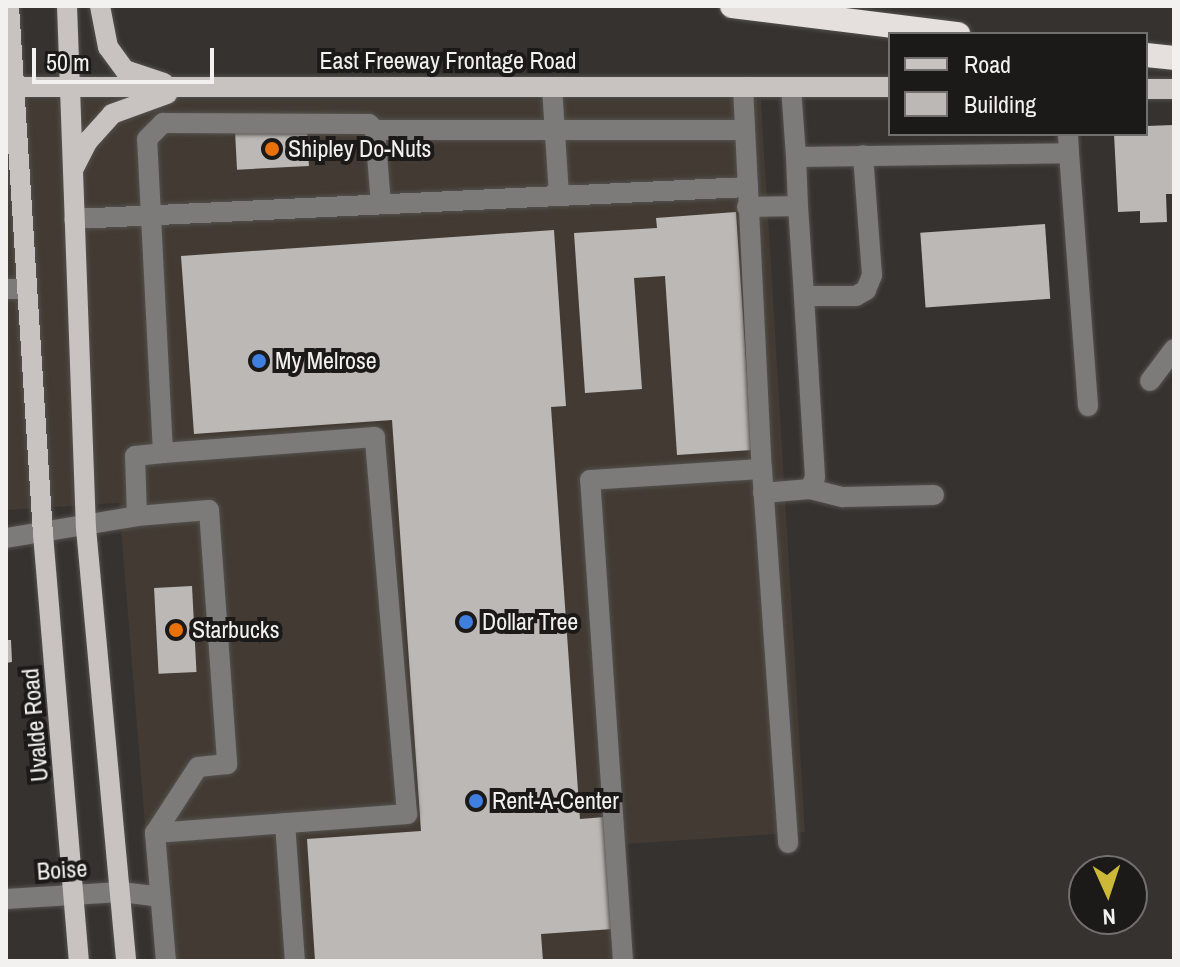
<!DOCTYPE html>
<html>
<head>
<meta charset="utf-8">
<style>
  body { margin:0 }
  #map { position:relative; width:1180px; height:967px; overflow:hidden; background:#35322f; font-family:"Archivo Narrow",sans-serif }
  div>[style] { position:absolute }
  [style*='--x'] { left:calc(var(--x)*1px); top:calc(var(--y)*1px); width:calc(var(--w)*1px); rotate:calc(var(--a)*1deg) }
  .built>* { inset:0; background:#433b33 }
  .building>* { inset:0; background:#bcb8b5; transform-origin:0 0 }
  .roads { filter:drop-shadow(0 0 2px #53514e) drop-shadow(0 0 2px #53514e) }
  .minor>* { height:20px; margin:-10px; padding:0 10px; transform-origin:10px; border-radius:10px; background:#7d7b7a }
  .major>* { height:20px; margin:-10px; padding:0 10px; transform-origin:10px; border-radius:10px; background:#c8c3c1 }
  .highway>* { height:24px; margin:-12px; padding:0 12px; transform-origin:12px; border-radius:12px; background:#e5dfdd }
  .dots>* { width:22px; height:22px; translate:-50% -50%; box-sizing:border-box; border:4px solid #1c1a19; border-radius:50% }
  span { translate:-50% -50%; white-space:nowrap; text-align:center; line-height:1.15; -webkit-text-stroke:8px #1c1a19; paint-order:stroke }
  .street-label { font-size:24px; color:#f3f1ef }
  .poi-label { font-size:24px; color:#f3f1ef }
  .left { translate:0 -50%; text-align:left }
  .frame { position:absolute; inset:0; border:8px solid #f3f1ef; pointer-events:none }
  .legend { position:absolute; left:888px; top:32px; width:260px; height:104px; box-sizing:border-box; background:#1c1a19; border:2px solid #72706f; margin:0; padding:10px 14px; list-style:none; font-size:24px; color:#f3f1ef }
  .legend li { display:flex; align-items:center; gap:16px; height:40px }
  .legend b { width:40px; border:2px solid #72706f }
  .north { position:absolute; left:1068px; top:855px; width:80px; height:80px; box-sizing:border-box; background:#1c1a19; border:2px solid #72706f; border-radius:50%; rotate:177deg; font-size:22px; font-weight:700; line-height:32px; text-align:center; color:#f3f1ef }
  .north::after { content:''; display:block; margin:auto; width:28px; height:36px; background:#ccb938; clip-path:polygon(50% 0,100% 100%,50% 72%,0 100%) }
  .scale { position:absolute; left:32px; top:48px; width:182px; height:36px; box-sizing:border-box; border:4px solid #f3f1ef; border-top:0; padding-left:10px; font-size:24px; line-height:28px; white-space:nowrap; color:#f3f1ef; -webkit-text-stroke:6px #1c1a19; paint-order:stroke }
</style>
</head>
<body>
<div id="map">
  <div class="built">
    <div style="clip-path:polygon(6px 100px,761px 100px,805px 832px,626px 844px,634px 961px,156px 961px,119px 503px,6px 510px)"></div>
  </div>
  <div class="building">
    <div style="clip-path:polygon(1174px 125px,1174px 194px,1166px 194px,1167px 222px,1140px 223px,1140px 211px,1118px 212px,1114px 134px,1146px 134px,1146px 126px)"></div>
    <div style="left:307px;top:129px;width:37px;height:72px;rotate:87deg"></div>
    <div style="clip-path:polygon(736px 212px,752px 450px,677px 455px,665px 276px,634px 278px,642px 389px,585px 393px,574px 233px,657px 228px,656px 218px)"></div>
    <div style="left:1045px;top:224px;width:75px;height:125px;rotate:86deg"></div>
    <div style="clip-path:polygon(554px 230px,566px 406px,551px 407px,580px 819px,605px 817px,613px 929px,541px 934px,543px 961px,315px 961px,307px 839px,421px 831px,392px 420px,194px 434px,181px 256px)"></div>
    <div style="left:192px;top:586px;width:86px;height:38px;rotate:87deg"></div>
    <div style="clip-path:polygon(6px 640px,11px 640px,12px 662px,6px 663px)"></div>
  </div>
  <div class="roads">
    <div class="minor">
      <div style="--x:552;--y:87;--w:109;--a:86.3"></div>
      <div style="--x:743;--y:87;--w:382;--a:87.2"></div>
      <div style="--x:762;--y:469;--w:375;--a:86"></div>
      <div style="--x:791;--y:87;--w:70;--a:85.9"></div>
      <div style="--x:796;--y:157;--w:273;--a:-0.8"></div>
      <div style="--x:1069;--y:153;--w:19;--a:-93"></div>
      <div style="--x:375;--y:130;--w:74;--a:85.4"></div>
      <div style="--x:1069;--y:153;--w:254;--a:85.7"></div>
      <div style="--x:798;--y:206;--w:90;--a:86.2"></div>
      <div style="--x:804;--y:296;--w:52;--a:0"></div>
      <div style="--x:856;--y:296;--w:12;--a:-31"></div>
      <div style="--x:866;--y:290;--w:16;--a:-68"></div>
      <div style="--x:872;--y:275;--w:120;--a:-94.3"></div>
      <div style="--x:747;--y:207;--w:51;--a:-1.1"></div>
      <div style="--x:798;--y:206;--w:49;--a:-92.3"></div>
      <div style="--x:74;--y:219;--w:675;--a:-2.72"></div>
      <div style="--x:6;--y:289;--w:20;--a:0"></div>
      <div style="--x:1150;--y:381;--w:40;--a:-53"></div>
      <div style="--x:810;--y:489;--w:34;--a:14"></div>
      <div style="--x:843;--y:497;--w:91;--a:-1.3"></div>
      <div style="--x:763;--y:493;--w:47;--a:-4.9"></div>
      <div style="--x:810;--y:489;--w:13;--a:-67"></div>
      <div style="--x:815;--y:477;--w:181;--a:-93.5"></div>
      <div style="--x:137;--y:516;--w:60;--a:-91.9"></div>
      <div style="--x:135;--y:456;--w:28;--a:-6"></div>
      <div style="--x:163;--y:453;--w:314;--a:-92.9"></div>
      <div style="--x:147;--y:139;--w:23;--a:-45"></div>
      <div style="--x:163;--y:123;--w:206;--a:0.3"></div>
      <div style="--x:369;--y:124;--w:8;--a:45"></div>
      <div style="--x:375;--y:130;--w:370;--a:0"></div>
      <div style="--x:6;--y:538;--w:133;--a:-9.5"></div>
      <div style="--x:137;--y:516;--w:72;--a:-4.8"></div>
      <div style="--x:209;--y:510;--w:255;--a:85.9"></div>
      <div style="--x:227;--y:764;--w:29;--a:174"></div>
      <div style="--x:198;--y:767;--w:79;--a:123.1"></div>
      <div style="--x:155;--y:833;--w:128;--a:85.1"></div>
      <div style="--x:285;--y:823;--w:138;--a:85.9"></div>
      <div style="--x:155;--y:833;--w:253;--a:-4.3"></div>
      <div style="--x:407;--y:814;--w:378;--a:-94.9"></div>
      <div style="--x:375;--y:437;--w:213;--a:175.7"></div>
      <div style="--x:6;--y:899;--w:115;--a:-3.5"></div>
      <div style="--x:121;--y:892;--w:39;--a:7"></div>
      <div style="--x:623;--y:961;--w:482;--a:-93.9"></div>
      <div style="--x:590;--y:480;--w:172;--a:-3.7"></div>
    </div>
    <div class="major">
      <div style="--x:9;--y:6;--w:529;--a:86.32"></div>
      <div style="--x:43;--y:534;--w:429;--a:85.2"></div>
      <div style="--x:67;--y:6;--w:522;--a:87.92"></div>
      <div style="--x:86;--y:528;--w:435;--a:84.7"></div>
      <div style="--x:100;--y:6;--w:42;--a:79"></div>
      <div style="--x:108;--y:47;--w:29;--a:54"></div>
      <div style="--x:125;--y:70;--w:41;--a:18.4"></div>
      <div style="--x:6;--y:87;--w:884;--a:0"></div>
      <div style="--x:1146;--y:89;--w:28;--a:0"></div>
      <div style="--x:73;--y:170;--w:33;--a:-63"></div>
      <div style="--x:88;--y:141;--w:36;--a:-48"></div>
      <div style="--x:112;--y:114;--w:59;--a:-20"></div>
    </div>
    <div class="highway">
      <div style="--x:732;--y:6;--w:228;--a:7.1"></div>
      <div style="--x:1146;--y:55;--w:28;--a:6"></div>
    </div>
  </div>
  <div class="dots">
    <div style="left:272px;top:149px;background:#e8710a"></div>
    <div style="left:259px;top:361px;background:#3f7fe0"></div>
    <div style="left:466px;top:622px;background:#3f7fe0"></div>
    <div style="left:176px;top:630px;background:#e8710a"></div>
    <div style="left:476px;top:801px;background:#3f7fe0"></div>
  </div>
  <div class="street-label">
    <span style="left:448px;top:61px">East Freeway Frontage Road</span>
    <span style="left:35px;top:725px;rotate:-95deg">Uvalde Road</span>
    <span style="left:62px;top:870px;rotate:-4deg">Boise</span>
  </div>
  <div class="poi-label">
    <span class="left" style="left:288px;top:149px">Shipley Do-Nuts</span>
    <span class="left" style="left:275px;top:361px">My Melrose</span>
    <span class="left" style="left:482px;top:622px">Dollar Tree</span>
    <span class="left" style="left:192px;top:630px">Starbucks</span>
    <span class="left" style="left:492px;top:801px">Rent-A-Center</span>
  </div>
  <div class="frame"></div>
  <ul class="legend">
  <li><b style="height:10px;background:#c8c3c1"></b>Road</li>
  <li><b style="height:22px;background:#bcb8b5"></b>Building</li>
  </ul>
  <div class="north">N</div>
  <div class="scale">50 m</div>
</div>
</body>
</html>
